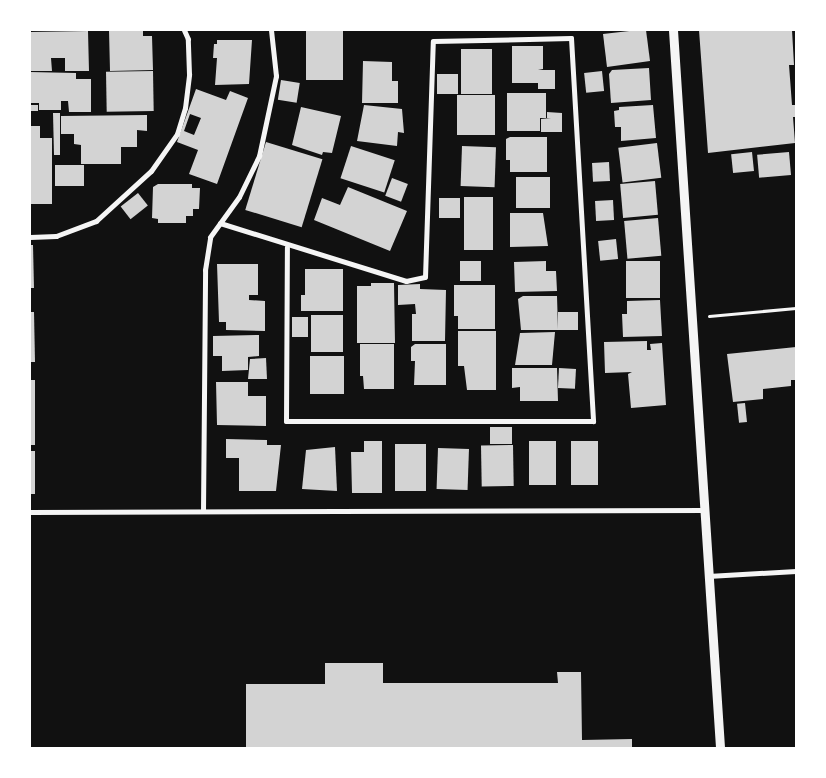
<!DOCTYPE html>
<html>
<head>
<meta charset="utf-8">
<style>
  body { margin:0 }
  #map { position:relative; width:826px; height:778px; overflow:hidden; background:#111; font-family:Spectral,serif }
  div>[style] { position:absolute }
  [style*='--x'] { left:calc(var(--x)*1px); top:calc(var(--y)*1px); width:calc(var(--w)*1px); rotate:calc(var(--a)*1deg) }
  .building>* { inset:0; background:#d3d3d3; transform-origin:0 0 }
  .path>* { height:3px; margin:-1.5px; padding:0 1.5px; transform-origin:1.5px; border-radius:1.5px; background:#f5f5f5 }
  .minor>* { height:5px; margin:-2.5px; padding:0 2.5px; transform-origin:2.5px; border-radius:2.5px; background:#f5f5f5 }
  .tertiary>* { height:9px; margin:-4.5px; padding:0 4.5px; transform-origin:4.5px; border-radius:4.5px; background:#f5f5f5 }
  span { translate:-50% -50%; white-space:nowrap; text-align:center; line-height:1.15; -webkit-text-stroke:5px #fff; paint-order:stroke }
  .frame { position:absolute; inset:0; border:31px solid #fff; pointer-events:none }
</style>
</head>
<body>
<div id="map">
  <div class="building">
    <div style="clip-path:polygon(109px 30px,143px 30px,143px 36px,152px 36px,153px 70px,110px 71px)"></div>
    <div style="left:306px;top:30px;width:37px;height:50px"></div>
    <div style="clip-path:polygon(638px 30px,646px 30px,650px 61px,607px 67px,603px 34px)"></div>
    <div style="clip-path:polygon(699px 30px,792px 30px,794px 65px,789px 65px,792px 105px,796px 105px,796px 117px,793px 117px,795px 143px,708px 153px)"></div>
    <div style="clip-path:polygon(88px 31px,89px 71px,65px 71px,65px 58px,51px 58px,52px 71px,30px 71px,30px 32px)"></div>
    <div style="clip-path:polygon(217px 40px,252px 40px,249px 84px,215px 85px,217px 58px,213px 58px,214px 44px,217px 44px)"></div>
    <div style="clip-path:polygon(512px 46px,543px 46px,543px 69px,538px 70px,555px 70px,555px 89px,538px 89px,538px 83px,512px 83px)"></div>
    <div style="left:461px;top:49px;width:31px;height:45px"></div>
    <div style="clip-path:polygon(363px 61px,392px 62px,392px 81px,398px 81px,398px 103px,362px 103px)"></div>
    <div style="clip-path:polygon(649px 68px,651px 100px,611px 103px,609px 74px,612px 70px)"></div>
    <div style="left:153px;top:71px;width:40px;height:47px;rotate:89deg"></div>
    <div style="left:602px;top:71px;width:20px;height:18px;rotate:84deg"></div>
    <div style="clip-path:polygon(30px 72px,76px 73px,76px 79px,91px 79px,91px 112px,69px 112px,68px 101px,61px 101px,61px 110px,39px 110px,39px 103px,30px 103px)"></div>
    <div style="left:437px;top:74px;width:21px;height:20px"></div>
    <div style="left:281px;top:80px;width:19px;height:20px;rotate:9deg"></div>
    <div style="clip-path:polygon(evenodd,196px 89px,226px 100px,230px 91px,248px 98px,217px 184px,189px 174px,198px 150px,177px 142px,196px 89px,190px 114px,201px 118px,194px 135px,184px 131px,190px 114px)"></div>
    <div style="clip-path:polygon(507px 93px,546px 93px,546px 118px,540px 118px,540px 131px,507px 131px)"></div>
    <div style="left:495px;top:95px;width:40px;height:38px;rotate:90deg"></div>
    <div style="left:30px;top:105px;width:8px;height:6px"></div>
    <div style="clip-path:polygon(364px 105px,402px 109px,404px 133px,398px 132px,397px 146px,357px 141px)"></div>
    <div style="clip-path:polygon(653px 105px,656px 138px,621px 141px,621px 127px,615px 127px,614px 111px,619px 110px,619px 107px)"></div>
    <div style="clip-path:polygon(301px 107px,341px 116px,332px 153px,323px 152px,322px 155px,292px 145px)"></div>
    <div style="clip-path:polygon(547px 112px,562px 113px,562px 132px,541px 132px,541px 119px,551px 118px,547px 118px)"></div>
    <div style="clip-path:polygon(53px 113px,60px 113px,60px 155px,54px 155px)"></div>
    <div style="clip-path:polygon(147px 115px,147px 131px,137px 130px,137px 147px,121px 147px,121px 164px,81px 164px,81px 145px,74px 144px,74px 134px,61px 134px,61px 116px)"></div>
    <div style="clip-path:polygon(30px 126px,40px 126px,40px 138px,52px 138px,52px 204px,30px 204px)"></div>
    <div style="clip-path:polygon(510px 137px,547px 137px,547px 172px,510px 172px,510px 160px,506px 160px,506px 139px)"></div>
    <div style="left:266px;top:142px;width:59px;height:71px;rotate:17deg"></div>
    <div style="left:657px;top:143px;width:35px;height:39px;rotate:83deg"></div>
    <div style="left:351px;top:146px;width:46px;height:34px;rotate:18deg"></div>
    <div style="left:462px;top:146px;width:34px;height:40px;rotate:2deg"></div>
    <div style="left:752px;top:152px;width:19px;height:21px;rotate:84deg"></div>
    <div style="left:789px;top:152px;width:23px;height:32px;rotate:85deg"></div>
    <div style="left:609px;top:162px;width:19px;height:17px;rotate:87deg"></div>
    <div style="left:55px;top:165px;width:29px;height:21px"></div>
    <div style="left:516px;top:177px;width:34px;height:31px"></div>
    <div style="left:392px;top:178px;width:17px;height:19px;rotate:21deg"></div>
    <div style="left:655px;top:181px;width:34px;height:35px;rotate:85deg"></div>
    <div style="clip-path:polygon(158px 184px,192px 184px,192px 188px,200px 188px,199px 209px,193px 209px,193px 216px,186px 216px,186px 223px,158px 223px,158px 219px,152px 218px,153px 187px)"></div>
    <div style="clip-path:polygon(348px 187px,407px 211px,390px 251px,314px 220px,322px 198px,340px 205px)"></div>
    <div style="left:138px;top:193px;width:16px;height:22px;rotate:52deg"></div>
    <div style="left:464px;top:197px;width:29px;height:53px"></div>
    <div style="left:439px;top:198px;width:21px;height:20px"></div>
    <div style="left:613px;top:200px;width:20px;height:18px;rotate:87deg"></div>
    <div style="clip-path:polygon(510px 213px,543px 213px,548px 246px,510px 247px)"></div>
    <div style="left:658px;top:218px;width:38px;height:34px;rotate:85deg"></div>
    <div style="left:616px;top:239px;width:20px;height:18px;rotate:84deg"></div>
    <div style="clip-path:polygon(30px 245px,33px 245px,34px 288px,30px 288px)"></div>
    <div style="left:460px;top:261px;width:21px;height:20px"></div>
    <div style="clip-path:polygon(546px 261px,546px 271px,556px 271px,557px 291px,515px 292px,514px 262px)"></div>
    <div style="left:626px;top:261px;width:34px;height:37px"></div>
    <div style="clip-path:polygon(217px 264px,258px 264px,258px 295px,249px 295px,249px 300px,265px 301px,265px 331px,226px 330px,226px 322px,219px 322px)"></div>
    <div style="clip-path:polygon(305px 269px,343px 269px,343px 311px,301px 311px,301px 295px,305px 295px)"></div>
    <div style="clip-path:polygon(371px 283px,394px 283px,395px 343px,357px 343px,357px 286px,371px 286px)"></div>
    <div style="clip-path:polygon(420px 284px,420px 289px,446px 290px,445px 341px,412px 341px,412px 314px,416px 314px,415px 304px,398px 305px,398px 285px)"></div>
    <div style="clip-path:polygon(454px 285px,495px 285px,495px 329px,458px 329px,458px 316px,454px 316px)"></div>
    <div style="clip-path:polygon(523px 296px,557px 296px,558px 330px,521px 330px,518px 299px)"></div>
    <div style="clip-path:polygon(660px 300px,662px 336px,623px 337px,622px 314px,627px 314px,627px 301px)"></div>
    <div style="clip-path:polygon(30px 312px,34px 312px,35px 362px,30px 362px)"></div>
    <div style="left:558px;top:312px;width:20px;height:18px"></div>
    <div style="left:343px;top:315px;width:37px;height:32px;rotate:90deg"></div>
    <div style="left:292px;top:317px;width:16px;height:20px"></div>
    <div style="clip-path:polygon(458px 331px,496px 331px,496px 390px,467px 390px,464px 366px,458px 366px)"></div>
    <div style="clip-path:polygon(555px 332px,552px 365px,515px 365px,520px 333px)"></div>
    <div style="clip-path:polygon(259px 335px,259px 356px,248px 357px,248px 370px,222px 371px,222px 356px,213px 356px,213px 336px)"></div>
    <div style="clip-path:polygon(647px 341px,647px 350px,651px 350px,650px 344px,662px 343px,666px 405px,631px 408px,628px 374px,632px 372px,605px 373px,604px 342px)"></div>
    <div style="clip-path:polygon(360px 344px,394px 344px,394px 389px,364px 389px,363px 376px,360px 376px)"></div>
    <div style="clip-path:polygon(415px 344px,446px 344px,446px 385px,414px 385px,415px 361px,411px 361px,411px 347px)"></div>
    <div style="clip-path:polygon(796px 347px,796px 380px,791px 380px,791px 386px,763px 389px,763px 399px,733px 402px,727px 354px)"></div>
    <div style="left:310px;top:356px;width:34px;height:38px"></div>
    <div style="clip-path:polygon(266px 358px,267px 379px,248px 379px,250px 359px)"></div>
    <div style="clip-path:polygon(512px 368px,557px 368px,558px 401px,520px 401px,520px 387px,512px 388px)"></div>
    <div style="left:559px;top:368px;width:17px;height:20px;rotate:3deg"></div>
    <div style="left:30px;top:380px;width:5px;height:65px"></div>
    <div style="clip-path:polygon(216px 382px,248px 382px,248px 396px,266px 396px,266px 426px,217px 425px)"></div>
    <div style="left:745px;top:403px;width:19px;height:8px;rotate:84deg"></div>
    <div style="left:490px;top:427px;width:22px;height:17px"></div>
    <div style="clip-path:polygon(226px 439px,267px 440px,267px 445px,281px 445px,276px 491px,239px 491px,239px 458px,226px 458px)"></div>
    <div style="clip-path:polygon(364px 441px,382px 441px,382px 493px,352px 493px,351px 452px,364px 452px)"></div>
    <div style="left:529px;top:441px;width:27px;height:44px"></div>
    <div style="left:571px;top:441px;width:27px;height:44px"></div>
    <div style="left:395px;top:444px;width:31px;height:47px"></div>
    <div style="left:513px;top:445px;width:41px;height:32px;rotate:89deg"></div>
    <div style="clip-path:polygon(335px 447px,337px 491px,302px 489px,306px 450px)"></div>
    <div style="left:438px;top:448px;width:31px;height:41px;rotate:2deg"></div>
    <div style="left:30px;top:451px;width:5px;height:43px"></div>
    <div style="clip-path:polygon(325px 663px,383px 663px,383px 683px,558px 683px,557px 672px,581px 672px,582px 740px,632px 739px,632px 748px,246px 748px,246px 684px,325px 684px)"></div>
  </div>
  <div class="path">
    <div style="--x:709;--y:316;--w:87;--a:-5.3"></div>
  </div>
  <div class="minor">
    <div style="--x:220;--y:223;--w:195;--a:17.3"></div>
    <div style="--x:406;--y:281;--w:19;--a:-12"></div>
    <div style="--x:425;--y:277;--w:236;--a:-88.1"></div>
    <div style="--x:433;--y:41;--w:138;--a:-1.2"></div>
    <div style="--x:571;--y:38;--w:384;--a:86.7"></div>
    <div style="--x:593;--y:421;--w:307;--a:180"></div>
    <div style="--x:286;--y:421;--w:174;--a:-89.7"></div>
    <div style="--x:30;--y:237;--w:26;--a:-2"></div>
    <div style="--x:56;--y:236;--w:43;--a:-20.6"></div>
    <div style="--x:96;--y:221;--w:74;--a:-42.3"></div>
    <div style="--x:151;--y:171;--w:45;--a:-54.9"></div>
    <div style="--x:177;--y:134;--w:27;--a:-73"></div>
    <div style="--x:185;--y:108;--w:34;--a:-83"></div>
    <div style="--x:189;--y:74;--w:35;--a:-92"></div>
    <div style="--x:188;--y:39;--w:10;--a:-114"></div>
    <div style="--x:203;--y:511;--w:241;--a:-89.5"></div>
    <div style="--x:205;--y:270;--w:33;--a:-81"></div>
    <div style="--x:210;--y:237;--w:49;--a:-54.1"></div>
    <div style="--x:239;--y:197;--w:46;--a:-64"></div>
    <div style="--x:259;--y:156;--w:82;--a:-78"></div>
    <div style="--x:276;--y:76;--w:46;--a:-96.2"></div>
    <div style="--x:30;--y:512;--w:675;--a:-0.17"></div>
    <div style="--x:708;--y:576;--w:88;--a:-3.3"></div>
  </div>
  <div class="tertiary">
    <div style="--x:673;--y:30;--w:720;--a:86.25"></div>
  </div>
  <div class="frame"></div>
</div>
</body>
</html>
